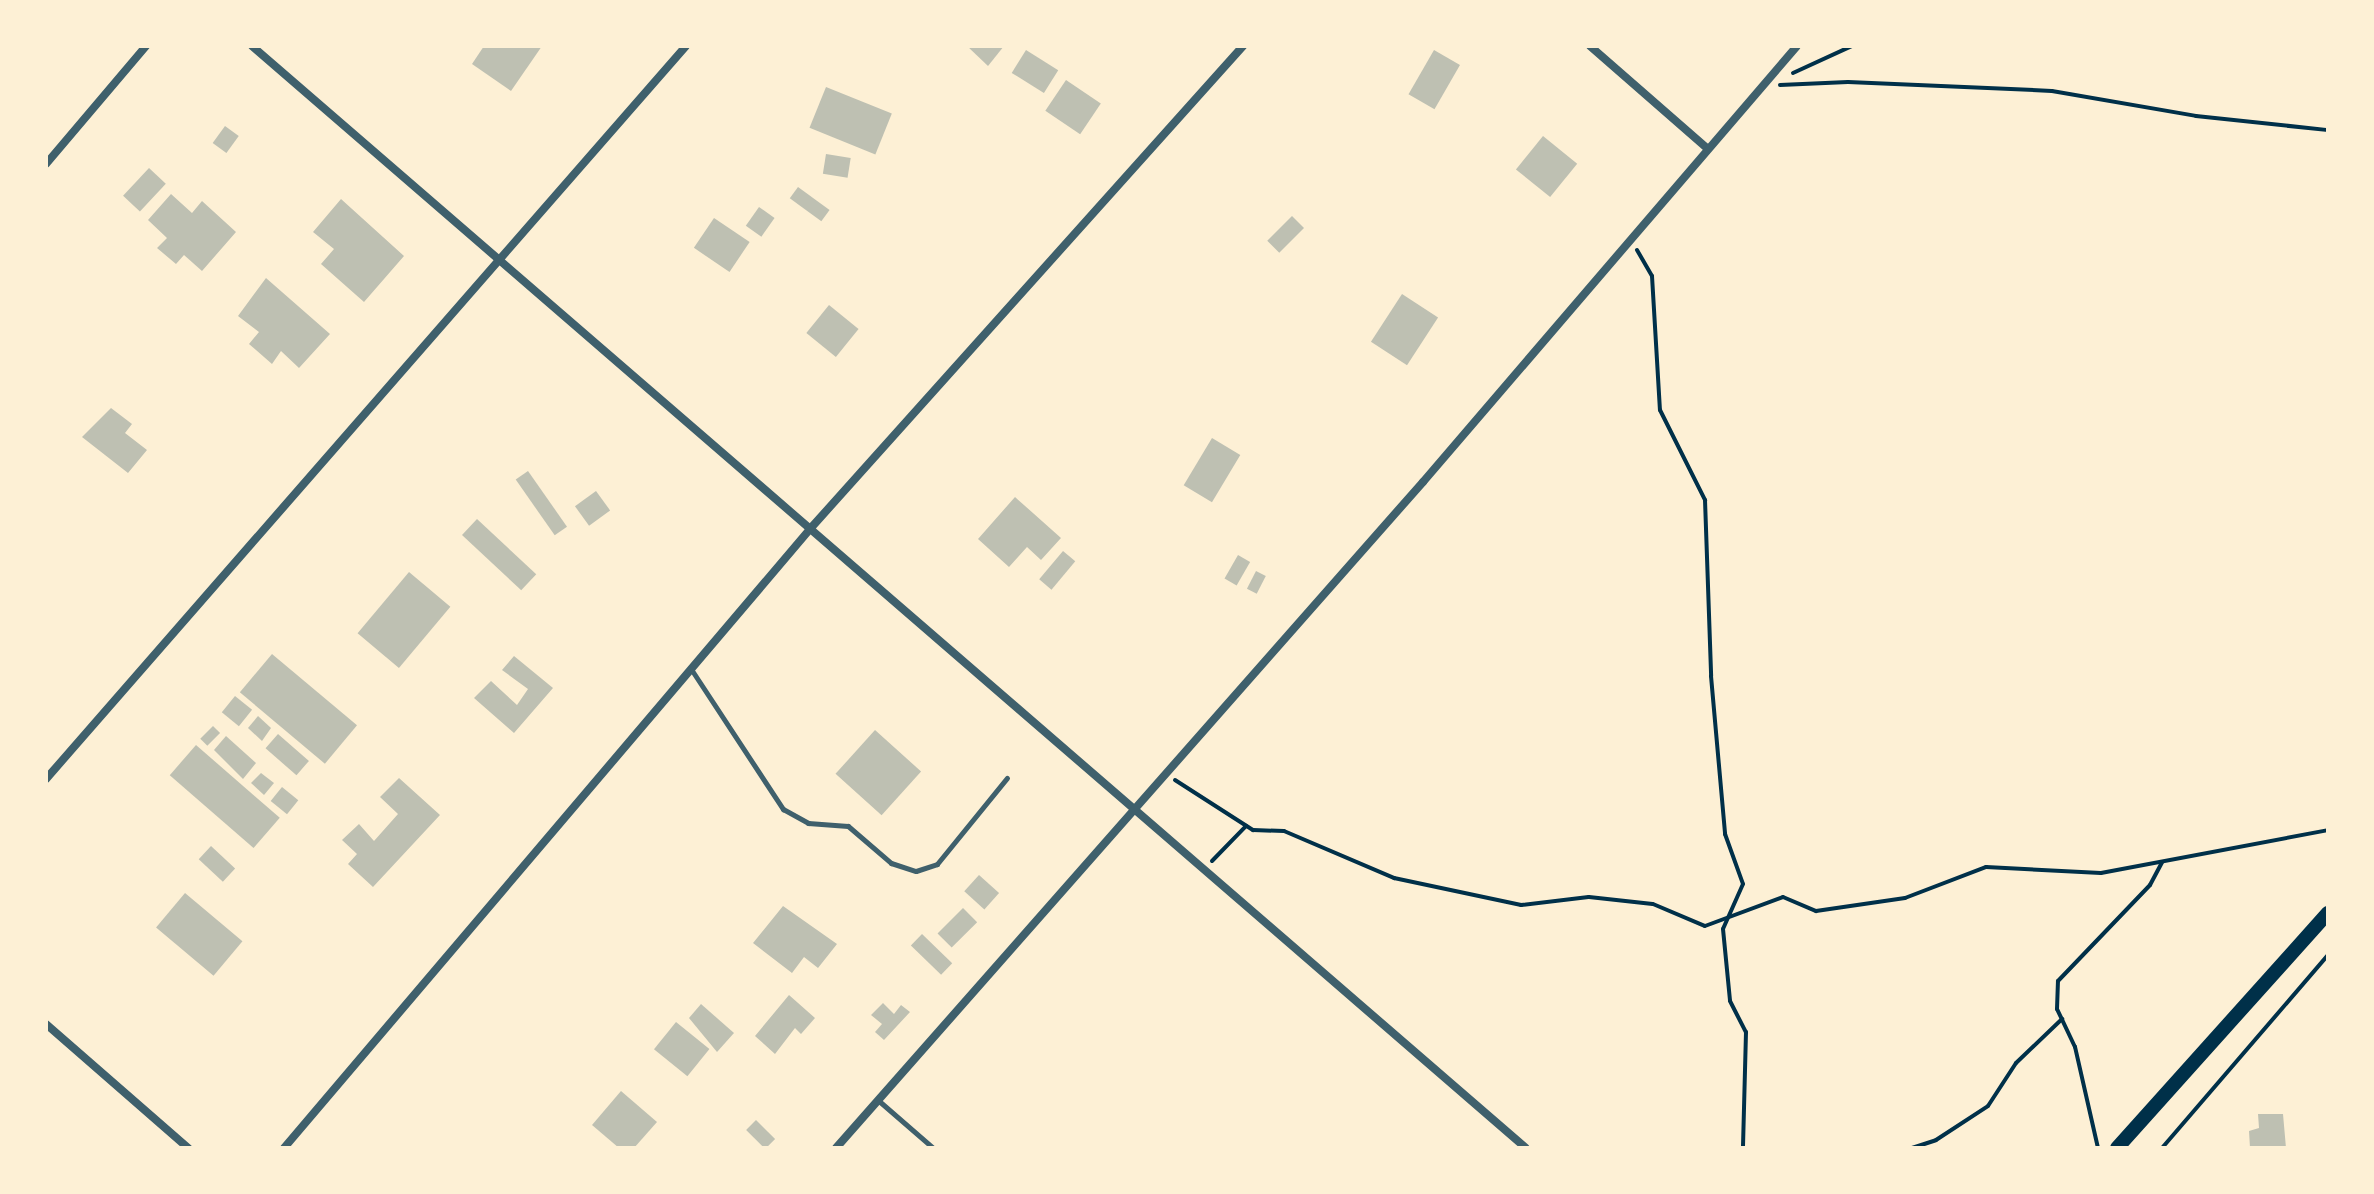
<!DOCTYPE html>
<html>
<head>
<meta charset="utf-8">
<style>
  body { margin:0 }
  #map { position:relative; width:2374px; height:1194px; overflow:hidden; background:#fdf0d5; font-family:"DM Sans",sans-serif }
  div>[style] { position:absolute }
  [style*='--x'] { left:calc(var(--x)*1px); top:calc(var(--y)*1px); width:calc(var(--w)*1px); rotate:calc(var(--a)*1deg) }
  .building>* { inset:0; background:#bec0b2; transform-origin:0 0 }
  .path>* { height:4px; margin:-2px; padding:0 2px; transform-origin:2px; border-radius:2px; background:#003049 }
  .service>* { height:5px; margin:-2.5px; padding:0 2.5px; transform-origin:2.5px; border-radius:2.5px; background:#3f606c }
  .minor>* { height:8px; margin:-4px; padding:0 4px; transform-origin:4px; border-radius:4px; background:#3f606c }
  .secondary>* { height:14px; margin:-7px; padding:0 7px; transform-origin:7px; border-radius:7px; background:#003049 }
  span { translate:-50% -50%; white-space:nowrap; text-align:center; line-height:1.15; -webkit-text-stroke:8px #fdf0d5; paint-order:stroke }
  .frame { position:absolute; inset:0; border:48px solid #fdf0d5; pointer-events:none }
</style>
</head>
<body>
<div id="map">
  <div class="building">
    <div style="clip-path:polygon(484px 46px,542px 46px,511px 91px,472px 64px)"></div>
    <div style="clip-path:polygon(967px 46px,1004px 46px,988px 66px)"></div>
    <div style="left:1026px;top:50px;width:38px;height:27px;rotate:32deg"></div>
    <div style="left:1434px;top:50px;width:30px;height:51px;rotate:30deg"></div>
    <div style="left:1066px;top:80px;width:42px;height:37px;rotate:34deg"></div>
    <div style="left:826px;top:87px;width:71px;height:44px;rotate:22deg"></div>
    <div style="left:225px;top:126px;width:17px;height:21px;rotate:36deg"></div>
    <div style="left:1543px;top:136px;width:44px;height:43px;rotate:39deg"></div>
    <div style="left:826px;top:154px;width:25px;height:20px;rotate:9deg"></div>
    <div style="left:149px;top:168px;width:23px;height:38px;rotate:43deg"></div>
    <div style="left:798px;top:187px;width:39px;height:14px;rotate:36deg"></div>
    <div style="clip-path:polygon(171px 194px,192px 213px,202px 201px,236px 232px,202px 271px,184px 255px,176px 264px,157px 248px,167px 238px,148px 220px)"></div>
    <div style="clip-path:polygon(341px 199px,404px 256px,364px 302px,321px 264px,334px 249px,313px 232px)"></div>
    <div style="left:759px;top:207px;width:19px;height:23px;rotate:35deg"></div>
    <div style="left:1292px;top:216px;width:17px;height:35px;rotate:45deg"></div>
    <div style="left:714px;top:218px;width:43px;height:36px;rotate:34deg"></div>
    <div style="clip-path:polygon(266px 278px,330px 334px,299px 368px,281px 351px,272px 364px,249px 344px,259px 332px,238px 316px)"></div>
    <div style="left:1402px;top:294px;width:43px;height:57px;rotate:33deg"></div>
    <div style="left:829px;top:305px;width:38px;height:36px;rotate:39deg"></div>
    <div style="clip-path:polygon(111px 408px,132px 424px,125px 433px,147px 450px,128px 473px,82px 437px)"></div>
    <div style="left:1212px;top:438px;width:33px;height:55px;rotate:31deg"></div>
    <div style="left:528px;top:471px;width:68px;height:15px;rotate:55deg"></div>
    <div style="left:596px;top:491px;width:24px;height:26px;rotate:54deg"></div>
    <div style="clip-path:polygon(1015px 497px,1061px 538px,1041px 560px,1027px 547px,1009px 567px,978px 539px)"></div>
    <div style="left:477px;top:519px;width:81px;height:22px;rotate:43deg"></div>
    <div style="left:1063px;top:551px;width:16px;height:37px;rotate:40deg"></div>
    <div style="left:1238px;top:555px;width:14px;height:27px;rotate:30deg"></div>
    <div style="left:1256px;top:571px;width:11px;height:20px;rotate:27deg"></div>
    <div style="left:409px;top:572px;width:54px;height:80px;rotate:40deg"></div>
    <div style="left:272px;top:654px;width:111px;height:50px;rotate:40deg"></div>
    <div style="clip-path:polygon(514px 656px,553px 688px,514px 733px,474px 698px,491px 681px,517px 705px,528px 689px,502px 670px)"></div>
    <div style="left:235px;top:696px;width:22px;height:21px;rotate:39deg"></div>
    <div style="clip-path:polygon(258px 716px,271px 728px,262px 741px,248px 728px)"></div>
    <div style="left:213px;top:726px;width:10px;height:18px;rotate:45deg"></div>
    <div style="left:875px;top:730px;width:62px;height:59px;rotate:42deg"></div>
    <div style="left:278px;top:734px;width:41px;height:19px;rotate:41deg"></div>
    <div style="clip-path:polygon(226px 736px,256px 763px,243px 779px,214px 750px)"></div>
    <div style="left:196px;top:745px;width:111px;height:40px;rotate:41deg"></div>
    <div style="clip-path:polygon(261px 773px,274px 783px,264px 795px,251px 783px)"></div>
    <div style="clip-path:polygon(399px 778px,440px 815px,373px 887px,348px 864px,357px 854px,342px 840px,359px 824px,374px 841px,398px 814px,380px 797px)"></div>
    <div style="left:282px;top:787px;width:21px;height:18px;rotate:39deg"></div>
    <div style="left:211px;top:846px;width:33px;height:18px;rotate:43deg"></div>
    <div style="left:979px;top:875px;width:27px;height:22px;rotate:42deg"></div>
    <div style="left:185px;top:893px;width:75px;height:45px;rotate:40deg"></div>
    <div style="clip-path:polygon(783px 906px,837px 944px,818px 968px,804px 957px,792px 973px,753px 943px)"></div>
    <div style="left:963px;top:908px;width:20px;height:36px;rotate:45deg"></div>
    <div style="left:922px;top:934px;width:42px;height:16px;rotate:44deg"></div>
    <div style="clip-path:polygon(789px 995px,815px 1018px,801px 1034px,795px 1028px,775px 1054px,755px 1036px)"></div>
    <div style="clip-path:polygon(883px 1003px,894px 1014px,901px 1005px,910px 1012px,884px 1040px,875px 1032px,882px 1024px,871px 1015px)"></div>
    <div style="clip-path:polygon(701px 1004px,734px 1033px,717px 1052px,689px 1018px)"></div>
    <div style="left:676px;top:1022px;width:43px;height:35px;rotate:39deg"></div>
    <div style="clip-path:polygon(621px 1091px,657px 1122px,634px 1148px,619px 1148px,592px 1125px)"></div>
    <div style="clip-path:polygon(2258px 1114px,2283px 1114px,2286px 1148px,2250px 1148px,2249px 1131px,2259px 1128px)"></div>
    <div style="left:756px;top:1120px;width:27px;height:14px;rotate:45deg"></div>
  </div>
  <div class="path">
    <div style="--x:1793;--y:73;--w:65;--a:-24.6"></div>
    <div style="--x:1780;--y:85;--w:68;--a:-2.5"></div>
    <div style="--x:1848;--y:82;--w:204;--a:2.5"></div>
    <div style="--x:2052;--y:91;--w:146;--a:9.8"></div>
    <div style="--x:2196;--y:116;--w:133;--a:6.1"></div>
    <div style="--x:1637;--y:250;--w:30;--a:60"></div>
    <div style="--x:1652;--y:276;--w:134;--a:86.6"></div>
    <div style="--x:1660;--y:410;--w:101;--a:63.4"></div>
    <div style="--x:1705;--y:500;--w:176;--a:88"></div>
    <div style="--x:1711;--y:676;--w:159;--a:84.9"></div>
    <div style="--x:1725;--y:834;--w:53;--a:70.2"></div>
    <div style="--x:1743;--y:884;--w:49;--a:114"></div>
    <div style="--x:1723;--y:929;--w:72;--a:84.4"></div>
    <div style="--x:1730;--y:1001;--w:35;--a:63"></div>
    <div style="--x:1746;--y:1032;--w:116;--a:91.5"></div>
    <div style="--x:1175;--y:780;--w:93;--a:32.7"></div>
    <div style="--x:1253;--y:830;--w:31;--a:2"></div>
    <div style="--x:1284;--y:831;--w:120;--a:23.1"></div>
    <div style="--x:1394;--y:878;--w:130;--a:12"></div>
    <div style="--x:1521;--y:905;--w:68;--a:-6.7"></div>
    <div style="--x:1589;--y:897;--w:64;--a:6.2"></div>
    <div style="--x:1653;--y:904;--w:56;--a:22.9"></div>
    <div style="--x:1705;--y:926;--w:83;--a:-20.4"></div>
    <div style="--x:1783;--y:897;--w:36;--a:23"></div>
    <div style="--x:1816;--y:911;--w:90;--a:-8.3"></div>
    <div style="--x:1905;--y:898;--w:87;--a:-20.9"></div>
    <div style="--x:1986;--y:867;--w:115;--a:3"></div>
    <div style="--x:2101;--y:873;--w:231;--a:-10.7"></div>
    <div style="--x:1212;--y:861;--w:49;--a:-45.8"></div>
    <div style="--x:1912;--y:1148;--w:25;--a:-18"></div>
    <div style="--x:1936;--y:1140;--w:62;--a:-33.2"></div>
    <div style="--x:1988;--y:1106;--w:51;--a:-56.9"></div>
    <div style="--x:2016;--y:1063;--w:64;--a:-43.7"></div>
    <div style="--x:2098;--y:1148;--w:104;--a:-102.8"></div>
    <div style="--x:2075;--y:1047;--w:42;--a:-115.3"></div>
    <div style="--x:2057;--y:1009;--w:28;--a:-88"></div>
    <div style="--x:2058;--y:981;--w:133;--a:-46.2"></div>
    <div style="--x:2150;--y:885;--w:26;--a:-62"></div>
    <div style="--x:2162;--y:1148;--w:255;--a:-49.3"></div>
  </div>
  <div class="service">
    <div style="--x:691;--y:669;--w:168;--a:56.7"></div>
    <div style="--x:783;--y:809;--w:29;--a:29"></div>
    <div style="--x:808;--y:823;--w:40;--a:4.3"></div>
    <div style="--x:848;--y:826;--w:57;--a:40.7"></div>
    <div style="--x:891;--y:863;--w:26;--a:18"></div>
    <div style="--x:916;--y:871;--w:22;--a:-18"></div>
    <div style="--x:937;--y:864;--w:111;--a:-50.9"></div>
    <div style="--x:879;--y:1101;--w:72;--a:41"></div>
  </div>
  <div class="minor">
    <div style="--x:252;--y:46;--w:1684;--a:40.86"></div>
    <div style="--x:1590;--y:46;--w:155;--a:41.1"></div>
    <div style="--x:46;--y:164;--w:155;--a:-49.7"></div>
    <div style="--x:46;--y:779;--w:973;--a:-48.88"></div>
    <div style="--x:46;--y:1024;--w:189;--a:41.1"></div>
    <div style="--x:284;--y:1148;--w:812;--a:-49.64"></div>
    <div style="--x:810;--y:529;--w:649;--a:-48.12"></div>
    <div style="--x:836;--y:1148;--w:888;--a:-48.61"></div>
    <div style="--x:1423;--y:482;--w:574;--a:-49.38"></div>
  </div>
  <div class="secondary">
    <div style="--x:2117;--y:1148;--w:316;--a:-48.1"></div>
  </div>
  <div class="frame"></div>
</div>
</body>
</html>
